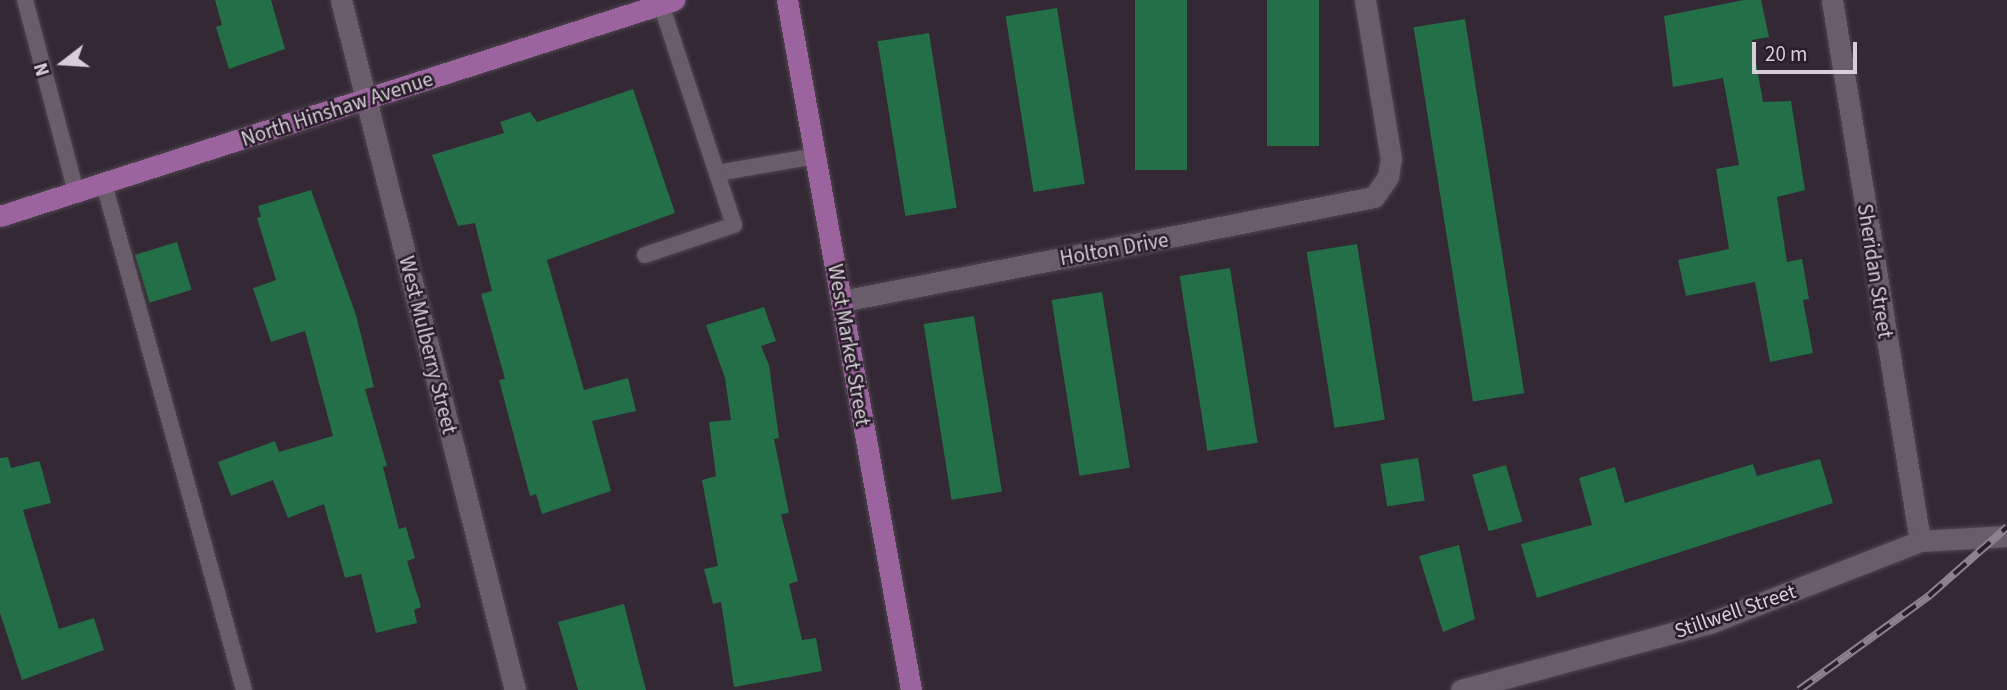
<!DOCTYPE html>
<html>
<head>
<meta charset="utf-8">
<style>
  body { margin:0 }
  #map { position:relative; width:2007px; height:690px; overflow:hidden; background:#332833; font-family:"Source Sans 3",sans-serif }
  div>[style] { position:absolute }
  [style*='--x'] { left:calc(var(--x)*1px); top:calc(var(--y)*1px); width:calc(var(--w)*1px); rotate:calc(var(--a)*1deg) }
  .building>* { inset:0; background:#236f48; transform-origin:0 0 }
  .roads { filter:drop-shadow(0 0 2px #4f4650) drop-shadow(0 0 2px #4f4650) }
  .lane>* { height:16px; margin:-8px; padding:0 8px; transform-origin:8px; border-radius:8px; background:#6a5d6a }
  .street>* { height:21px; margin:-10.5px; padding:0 10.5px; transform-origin:10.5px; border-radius:10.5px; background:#6a5d6a }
  .primary>* { height:21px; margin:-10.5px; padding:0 10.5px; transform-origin:10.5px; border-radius:10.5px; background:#9b649e }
  .rail>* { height:8px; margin-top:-4px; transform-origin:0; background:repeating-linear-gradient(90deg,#291e29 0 16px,#8b838c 0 32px); box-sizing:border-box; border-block:2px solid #8b838c }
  span { translate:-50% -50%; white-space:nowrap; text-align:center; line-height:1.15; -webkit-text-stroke:5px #291e29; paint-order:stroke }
  .street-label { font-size:21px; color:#d6cfd7 }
  .north { position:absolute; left:28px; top:28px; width:70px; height:70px; -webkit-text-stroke:5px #291e29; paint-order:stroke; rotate:253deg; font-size:19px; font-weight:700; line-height:28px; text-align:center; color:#d6cfd7 }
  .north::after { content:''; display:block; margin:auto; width:24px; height:32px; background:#d6cfd7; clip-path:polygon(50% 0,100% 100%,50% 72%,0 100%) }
  .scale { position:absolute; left:1752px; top:42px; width:105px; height:32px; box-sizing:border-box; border:4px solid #d6cfd7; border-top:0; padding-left:9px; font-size:21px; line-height:24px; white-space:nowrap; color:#d6cfd7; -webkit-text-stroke:5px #291e29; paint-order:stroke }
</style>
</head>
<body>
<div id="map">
  <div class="building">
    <div style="clip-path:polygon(215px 0,271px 0,285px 49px,229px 69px,216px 27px,222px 25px)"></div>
    <div style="left:1135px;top:0;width:52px;height:170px"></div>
    <div style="left:1267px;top:0;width:52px;height:146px"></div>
    <div style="clip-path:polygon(1744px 0,1761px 0,1769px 37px,1752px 40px,1763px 102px,1791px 101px,1805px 190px,1777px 197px,1787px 262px,1802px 259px,1809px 299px,1803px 300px,1813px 353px,1770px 362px,1755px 282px,1686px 296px,1678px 260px,1729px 249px,1716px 169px,1739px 165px,1723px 78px,1673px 87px,1664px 16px)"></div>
    <div style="left:1057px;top:8px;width:178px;height:52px;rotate:81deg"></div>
    <div style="left:1465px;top:19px;width:379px;height:52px;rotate:81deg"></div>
    <div style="left:929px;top:33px;width:177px;height:52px;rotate:81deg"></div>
    <div style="clip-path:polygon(633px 89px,675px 213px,547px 260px,584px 390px,628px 378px,636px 411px,592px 421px,611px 491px,542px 514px,536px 494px,530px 496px,499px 380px,505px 379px,481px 294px,492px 291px,475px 223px,458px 226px,432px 155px,504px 133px,500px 122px,530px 112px,537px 122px)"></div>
    <div style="clip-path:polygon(311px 190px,356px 315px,374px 387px,365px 389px,387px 466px,383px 467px,399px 529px,406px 527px,415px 558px,407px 561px,421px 607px,414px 610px,417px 623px,376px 633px,361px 574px,345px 578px,324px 504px,288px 518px,273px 480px,231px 496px,218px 462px,275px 441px,279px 452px,333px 436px,305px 331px,271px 342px,253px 288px,276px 280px,257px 218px,261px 217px,258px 206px)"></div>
    <div style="left:177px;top:242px;width:50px;height:44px;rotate:73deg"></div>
    <div style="left:1357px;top:244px;width:178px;height:51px;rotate:81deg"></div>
    <div style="left:1230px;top:268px;width:177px;height:51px;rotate:81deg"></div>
    <div style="left:1102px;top:292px;width:178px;height:51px;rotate:81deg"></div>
    <div style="clip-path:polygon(764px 307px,776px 341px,761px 346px,769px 365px,779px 438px,774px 439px,789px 513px,781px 514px,798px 581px,789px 584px,802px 640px,816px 638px,822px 671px,734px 687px,721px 602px,713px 604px,704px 569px,718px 566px,702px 480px,716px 476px,709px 422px,731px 420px,725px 378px,706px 325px)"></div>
    <div style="left:974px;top:316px;width:178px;height:51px;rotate:81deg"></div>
    <div style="clip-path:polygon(8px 457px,11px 468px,39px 461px,41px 466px,51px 503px,23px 510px,59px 629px,94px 618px,104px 650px,22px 680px,0 613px,0 458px)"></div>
    <div style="left:1418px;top:458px;width:43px;height:38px;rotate:81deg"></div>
    <div style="clip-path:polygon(1820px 459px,1833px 503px,1537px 598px,1521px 544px,1592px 525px,1579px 478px,1615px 467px,1625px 503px,1753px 464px,1757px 476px)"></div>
    <div style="left:1506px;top:465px;width:59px;height:35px;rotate:74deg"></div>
    <div style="clip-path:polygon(1459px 545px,1475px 619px,1443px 632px,1419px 556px)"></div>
    <div style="clip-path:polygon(624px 604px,646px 690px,578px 690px,558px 622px)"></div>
  </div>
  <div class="roads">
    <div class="lane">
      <div style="--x:25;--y:0;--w:199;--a:75.1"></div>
      <div style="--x:717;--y:173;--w:99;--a:-9.8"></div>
      <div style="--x:104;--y:184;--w:525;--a:74.53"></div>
      <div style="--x:645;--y:255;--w:94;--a:-18.6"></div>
      <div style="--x:734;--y:225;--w:233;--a:-108.3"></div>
    </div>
    <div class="street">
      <div style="--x:341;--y:0;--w:712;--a:75.85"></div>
      <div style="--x:1832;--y:0;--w:548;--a:80.76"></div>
      <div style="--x:842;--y:301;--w:542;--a:-11.06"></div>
      <div style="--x:1374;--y:197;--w:24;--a:-55"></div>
      <div style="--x:1388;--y:177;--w:18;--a:-81"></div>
      <div style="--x:1391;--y:159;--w:161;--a:-99.3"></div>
      <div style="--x:1461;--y:690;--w:258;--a:-15.1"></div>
      <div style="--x:1710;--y:623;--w:225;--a:-21.3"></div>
      <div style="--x:1920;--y:541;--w:87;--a:-3.3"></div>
    </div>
    <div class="primary">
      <div style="--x:787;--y:0;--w:701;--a:79.81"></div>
      <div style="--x:0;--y:216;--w:708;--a:-17.77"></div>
    </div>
  </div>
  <div class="rail">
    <div style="--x:1799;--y:690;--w:162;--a:-35.9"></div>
    <div style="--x:1930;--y:595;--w:103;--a:-41.4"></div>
  </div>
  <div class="street-label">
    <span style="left:337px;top:109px;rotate:-18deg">North Hinshaw Avenue</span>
    <span style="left:1114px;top:249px;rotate:-10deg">Holton Drive</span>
    <span style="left:1875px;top:271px;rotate:81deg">Sheridan Street</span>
    <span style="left:428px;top:345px;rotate:76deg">West Mulberry Street</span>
    <span style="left:849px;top:345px;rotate:80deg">West Market Street</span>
    <span style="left:1735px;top:611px;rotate:-19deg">Stillwell Street</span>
  </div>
  <div class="north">N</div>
  <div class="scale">20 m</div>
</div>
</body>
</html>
